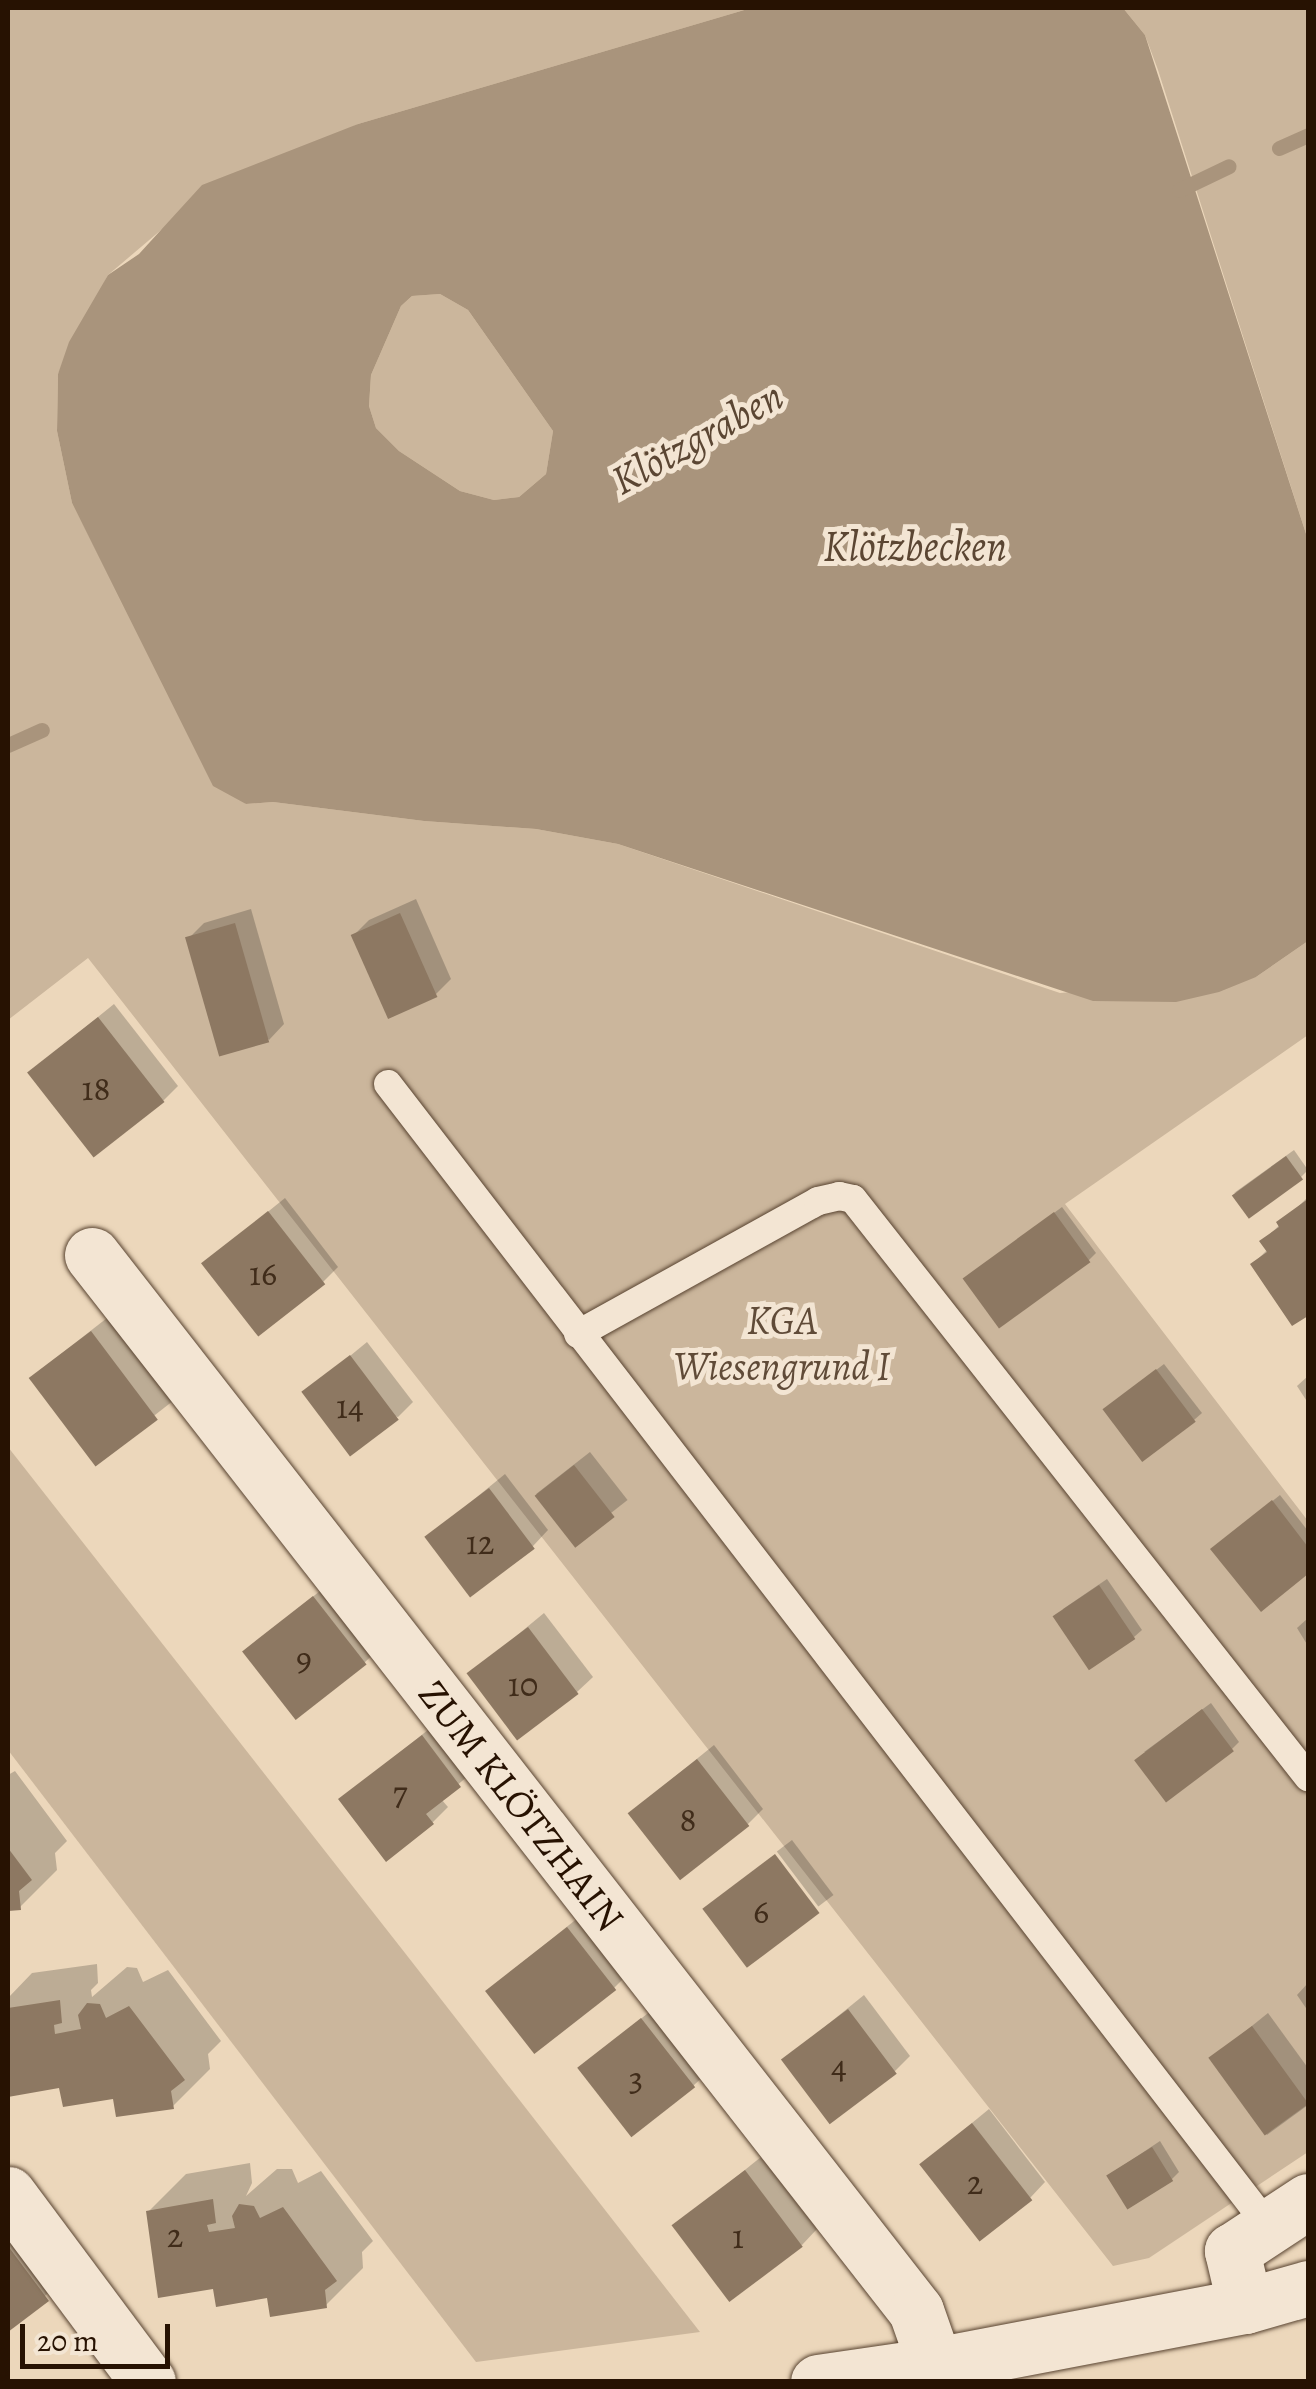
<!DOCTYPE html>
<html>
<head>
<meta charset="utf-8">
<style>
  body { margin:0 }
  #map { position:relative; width:1316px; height:2389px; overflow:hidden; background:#ecd7bb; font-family:Alegreya,serif }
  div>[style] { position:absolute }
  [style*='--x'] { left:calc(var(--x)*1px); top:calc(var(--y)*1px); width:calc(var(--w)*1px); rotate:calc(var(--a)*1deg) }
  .green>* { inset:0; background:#cbb69c }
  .water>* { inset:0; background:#a9947c }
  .shadow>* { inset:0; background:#0003; transform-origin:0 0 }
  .stream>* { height:15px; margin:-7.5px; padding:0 7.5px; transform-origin:7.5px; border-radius:7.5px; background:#a9947c }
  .building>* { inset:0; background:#8d7862; transform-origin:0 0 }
  .roads { filter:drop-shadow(0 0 2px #584330) drop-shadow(0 0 2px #584330) }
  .lane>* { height:28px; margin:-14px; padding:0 14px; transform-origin:14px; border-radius:14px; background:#f3e5d3 }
  .street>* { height:55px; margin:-27.5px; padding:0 27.5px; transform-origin:27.5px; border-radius:27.5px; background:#f3e5d3 }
  .secondary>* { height:55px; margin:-27.5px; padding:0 27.5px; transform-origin:27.5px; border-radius:27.5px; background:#f3e5d3 }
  span { translate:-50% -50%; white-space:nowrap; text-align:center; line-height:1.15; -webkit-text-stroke:10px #f3e5d3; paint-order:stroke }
  .number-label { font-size:35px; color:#402c1a }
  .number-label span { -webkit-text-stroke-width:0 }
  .park-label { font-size:40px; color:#604b38; font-style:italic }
  .street-label { font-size:40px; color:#271202 }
  .water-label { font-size:42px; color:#5b4633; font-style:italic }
  .frame { position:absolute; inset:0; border:10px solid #271202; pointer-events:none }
  .scale { position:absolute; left:20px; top:2324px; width:150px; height:45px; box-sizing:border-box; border:5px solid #271202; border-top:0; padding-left:12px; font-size:30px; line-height:35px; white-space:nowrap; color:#271202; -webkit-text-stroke:8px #f3e5d3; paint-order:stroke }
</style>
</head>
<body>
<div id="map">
  <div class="green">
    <div style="clip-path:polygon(8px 8px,751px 8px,358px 124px,161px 230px,108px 275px,58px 374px,57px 431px,72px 503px,198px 751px,246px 804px,273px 802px,424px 821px,536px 829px,618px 844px,1060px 993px,1256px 977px,1308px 941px,1308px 1035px,1065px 1204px,1308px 1521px,1308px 2152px,1149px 2258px,1113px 2266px,88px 958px,8px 1020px)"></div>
    <div style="clip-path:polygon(1123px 8px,1308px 8px,1308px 540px,1158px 70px,1145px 35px)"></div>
    <div style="clip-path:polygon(440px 294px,468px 310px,553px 431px,546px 474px,519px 497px,494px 500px,460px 491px,399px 451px,376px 428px,369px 406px,371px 375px,401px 306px,412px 296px)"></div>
    <div style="clip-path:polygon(8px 1447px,405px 1953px,700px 2332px,476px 2362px,8px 1750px)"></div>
  </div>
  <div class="water">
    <div style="clip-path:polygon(evenodd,751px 8px,1123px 8px,1145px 35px,1308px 540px,1308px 941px,1256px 977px,1219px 992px,1176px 1002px,1093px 1001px,618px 844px,536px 829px,424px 821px,273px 802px,246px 804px,213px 786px,72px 503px,57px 431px,58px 374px,69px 342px,108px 275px,139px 254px,202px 185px,358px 124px,751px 8px,440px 294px,468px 310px,553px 431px,546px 474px,519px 497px,494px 500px,460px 491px,399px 451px,376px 428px,369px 406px,371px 375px,401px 306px,412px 296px,440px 294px)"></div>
  </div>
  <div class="shadow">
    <div style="clip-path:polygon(416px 899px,451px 979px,436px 994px,354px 935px,369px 920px)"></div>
    <div style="clip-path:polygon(251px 909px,284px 1024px,269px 1040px,188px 939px,204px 923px)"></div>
    <div style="clip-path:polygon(114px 1004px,178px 1086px,163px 1101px,30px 1072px)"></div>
    <div style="clip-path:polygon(1294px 1150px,1308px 1170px,1301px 1177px,1234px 1193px)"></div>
    <div style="clip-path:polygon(1308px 1197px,1308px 1312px,1293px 1322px,1253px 1264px,1268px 1249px,1263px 1241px)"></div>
    <div style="clip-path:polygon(285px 1198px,338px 1267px,323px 1282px,204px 1263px)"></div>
    <div style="clip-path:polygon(1062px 1207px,1096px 1253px,1088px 1261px,974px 1272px)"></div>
    <div style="left:107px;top:1318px;width:106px;height:95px;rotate:52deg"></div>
    <div style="clip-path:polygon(367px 1342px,413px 1402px,398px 1417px,305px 1393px)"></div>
    <div style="clip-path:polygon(1164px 1364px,1202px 1413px,1194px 1420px,1113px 1403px)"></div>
    <div style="clip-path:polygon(1308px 1376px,1308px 1403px,1297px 1386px)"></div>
    <div style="left:590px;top:1452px;width:61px;height:68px;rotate:52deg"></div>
    <div style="clip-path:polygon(505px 1474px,548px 1530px,533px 1546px,428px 1537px)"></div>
    <div style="clip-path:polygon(1280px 1495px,1308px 1531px,1308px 1571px,1261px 1608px,1221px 1542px)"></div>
    <div style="clip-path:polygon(1107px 1579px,1142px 1630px,1134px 1637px,1063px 1609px)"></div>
    <div style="clip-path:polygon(330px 1583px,380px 1648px,364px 1663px,245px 1651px)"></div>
    <div style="clip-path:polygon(544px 1613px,593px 1677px,577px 1692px,470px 1674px)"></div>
    <div style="clip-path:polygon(1308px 1618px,1308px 1646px,1297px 1628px)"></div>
    <div style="clip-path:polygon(1211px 1703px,1239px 1742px,1232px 1749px,1144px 1752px)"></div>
    <div style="clip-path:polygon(438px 1722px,475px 1770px,441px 1799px,448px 1807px,432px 1823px,341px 1799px)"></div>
    <div style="clip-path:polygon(714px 1745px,763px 1809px,748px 1824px,631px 1812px)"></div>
    <div style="clip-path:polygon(15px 1771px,67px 1841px,55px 1853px,57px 1870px,20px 1907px,8px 1909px,8px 1775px)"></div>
    <div style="left:792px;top:1840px;width:69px;height:19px;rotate:53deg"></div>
    <div style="clip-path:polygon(584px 1913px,629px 1973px,614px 1988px,488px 1990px)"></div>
    <div style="clip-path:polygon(97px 1964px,98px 1983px,91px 1990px,92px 1997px,127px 1967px,137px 1968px,143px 1982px,168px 1970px,221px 2041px,208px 2054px,210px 2069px,172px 2107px,61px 2086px,8px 2094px,8px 1998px,32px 1973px)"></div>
    <div style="clip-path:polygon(1308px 1983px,1308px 2011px,1297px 1995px)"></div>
    <div style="clip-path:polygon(864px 1995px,910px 2056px,895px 2071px,784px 2060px)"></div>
    <div style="clip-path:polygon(658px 2005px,709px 2071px,693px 2086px,580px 2068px)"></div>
    <div style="clip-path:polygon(1268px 2013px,1308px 2068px,1308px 2105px,1267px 2135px,1212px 2058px)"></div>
    <div style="clip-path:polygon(989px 2109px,1045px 2182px,1030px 2198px,922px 2164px)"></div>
    <div style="clip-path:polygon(1160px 2141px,1179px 2172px,1172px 2179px,1109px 2175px)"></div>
    <div style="clip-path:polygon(761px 2157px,817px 2229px,802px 2245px,675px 2226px)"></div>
    <div style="clip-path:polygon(250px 2163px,252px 2183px,246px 2196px,277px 2169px,292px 2169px,298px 2183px,321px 2171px,373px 2241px,362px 2252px,363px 2268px,326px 2305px,215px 2286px,148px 2212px,186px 2174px)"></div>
    <div style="clip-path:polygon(8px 2175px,84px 2261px,8px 2329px)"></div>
  </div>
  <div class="stream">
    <div style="--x:1279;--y:148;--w:32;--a:-24"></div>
    <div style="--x:1179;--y:190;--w:55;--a:-25.6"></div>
    <div style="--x:8;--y:745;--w:37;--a:-24"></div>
  </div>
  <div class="building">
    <div style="left:400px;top:913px;width:92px;height:54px;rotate:66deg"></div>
    <div style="left:235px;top:923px;width:124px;height:52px;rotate:74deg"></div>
    <div style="left:98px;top:1017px;width:108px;height:90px;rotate:52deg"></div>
    <div style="left:1286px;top:1156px;width:29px;height:67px;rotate:54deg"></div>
    <div style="clip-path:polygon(1308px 1199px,1308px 1316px,1292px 1326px,1250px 1264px,1267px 1252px,1259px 1241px,1279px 1227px,1276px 1222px)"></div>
    <div style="left:268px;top:1211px;width:93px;height:85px;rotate:52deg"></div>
    <div style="left:1054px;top:1212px;width:62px;height:113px;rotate:54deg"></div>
    <div style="left:91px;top:1331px;width:111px;height:78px;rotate:53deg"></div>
    <div style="left:350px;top:1355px;width:81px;height:61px;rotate:53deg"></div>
    <div style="left:1156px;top:1369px;width:66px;height:67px;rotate:53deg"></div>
    <div style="left:574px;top:1465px;width:66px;height:50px;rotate:52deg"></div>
    <div style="left:489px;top:1488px;width:76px;height:81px;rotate:53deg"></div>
    <div style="clip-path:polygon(1272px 1500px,1308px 1547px,1308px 1574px,1261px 1612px,1210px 1549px)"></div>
    <div style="left:1099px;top:1585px;width:65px;height:56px;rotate:56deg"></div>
    <div style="left:313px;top:1596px;width:87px;height:90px;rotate:52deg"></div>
    <div style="left:528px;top:1627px;width:84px;height:77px;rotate:53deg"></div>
    <div style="left:1202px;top:1709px;width:53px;height:85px;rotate:53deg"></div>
    <div style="clip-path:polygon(422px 1735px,461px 1787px,426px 1814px,434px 1824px,386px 1862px,338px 1799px)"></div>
    <div style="left:697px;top:1759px;width:85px;height:88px;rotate:52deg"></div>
    <div style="clip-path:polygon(8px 1848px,32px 1880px,19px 1891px,21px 1910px,8px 1911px)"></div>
    <div style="left:775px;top:1854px;width:74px;height:91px;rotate:53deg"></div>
    <div style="left:567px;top:1927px;width:80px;height:104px;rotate:52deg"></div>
    <div style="clip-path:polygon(60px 2000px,62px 2023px,54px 2025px,55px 2034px,81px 2029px,78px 2015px,87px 2003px,100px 2004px,106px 2018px,129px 2006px,185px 2080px,171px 2091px,174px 2109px,116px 2117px,113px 2099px,63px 2107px,59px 2088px,8px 2097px,8px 2008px)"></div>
    <div style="left:848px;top:2009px;width:81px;height:84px;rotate:53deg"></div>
    <div style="left:641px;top:2018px;width:88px;height:81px;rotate:52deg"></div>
    <div style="left:1252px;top:2026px;width:96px;height:54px;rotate:54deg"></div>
    <div style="left:972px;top:2123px;width:98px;height:67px;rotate:52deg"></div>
    <div style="left:1152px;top:2147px;width:40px;height:54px;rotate:58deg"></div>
    <div style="left:745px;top:2170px;width:96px;height:92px;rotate:53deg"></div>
    <div style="clip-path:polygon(213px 2199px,216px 2223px,207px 2225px,209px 2232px,235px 2228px,232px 2216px,239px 2204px,254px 2206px,260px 2218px,283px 2207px,337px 2281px,325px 2290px,327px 2308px,270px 2317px,267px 2298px,216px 2307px,213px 2289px,158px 2298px,146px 2211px)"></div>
    <div style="clip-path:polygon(8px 2246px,49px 2301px,8px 2332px)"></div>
  </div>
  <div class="roads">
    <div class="lane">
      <div style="--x:388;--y:1084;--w:1443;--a:52.38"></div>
      <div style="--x:578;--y:1334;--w:274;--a:-29"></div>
      <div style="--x:818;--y:1201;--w:22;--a:-13"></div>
      <div style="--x:839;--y:1196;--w:14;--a:12"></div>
      <div style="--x:853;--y:1199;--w:736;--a:51.79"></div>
    </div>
    <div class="street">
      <div style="--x:92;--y:1255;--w:1339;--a:52.03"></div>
      <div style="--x:916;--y:2311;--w:57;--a:70.6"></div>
      <div style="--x:8;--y:2194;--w:234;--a:53.3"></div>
      <div style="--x:1245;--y:2306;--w:57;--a:-103.3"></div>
      <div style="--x:1232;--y:2251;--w:91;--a:-33.3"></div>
    </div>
    <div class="secondary">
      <div style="--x:818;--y:2382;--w:118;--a:-8.3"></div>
      <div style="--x:935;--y:2365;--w:316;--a:-10.8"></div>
      <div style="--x:1245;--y:2306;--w:66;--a:-15.9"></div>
    </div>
  </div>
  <div class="number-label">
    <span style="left:96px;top:1088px">18</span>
    <span style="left:263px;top:1273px">16</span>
    <span style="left:350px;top:1406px">14</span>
    <span style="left:480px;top:1542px">12</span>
    <span style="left:304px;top:1658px">9</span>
    <span style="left:523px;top:1684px">10</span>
    <span style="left:400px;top:1793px">7</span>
    <span style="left:688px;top:1819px">8</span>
    <span style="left:761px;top:1911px">6</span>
    <span style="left:839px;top:2066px">4</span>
    <span style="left:636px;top:2078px">3</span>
    <span style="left:975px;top:2182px">2</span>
    <span style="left:175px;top:2235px">2</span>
    <span style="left:738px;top:2236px">1</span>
  </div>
  <div class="park-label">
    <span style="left:782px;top:1344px">KGA<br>Wiesengrund I</span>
  </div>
  <div class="street-label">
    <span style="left:521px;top:1806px;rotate:52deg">ZUM KLÖTZHAIN</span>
  </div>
  <div class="water-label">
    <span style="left:697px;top:438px;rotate:-29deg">Klötzgraben</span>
    <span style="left:915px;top:546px">Klötzbecken</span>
  </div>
  <div class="frame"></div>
  <div class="scale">20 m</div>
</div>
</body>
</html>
